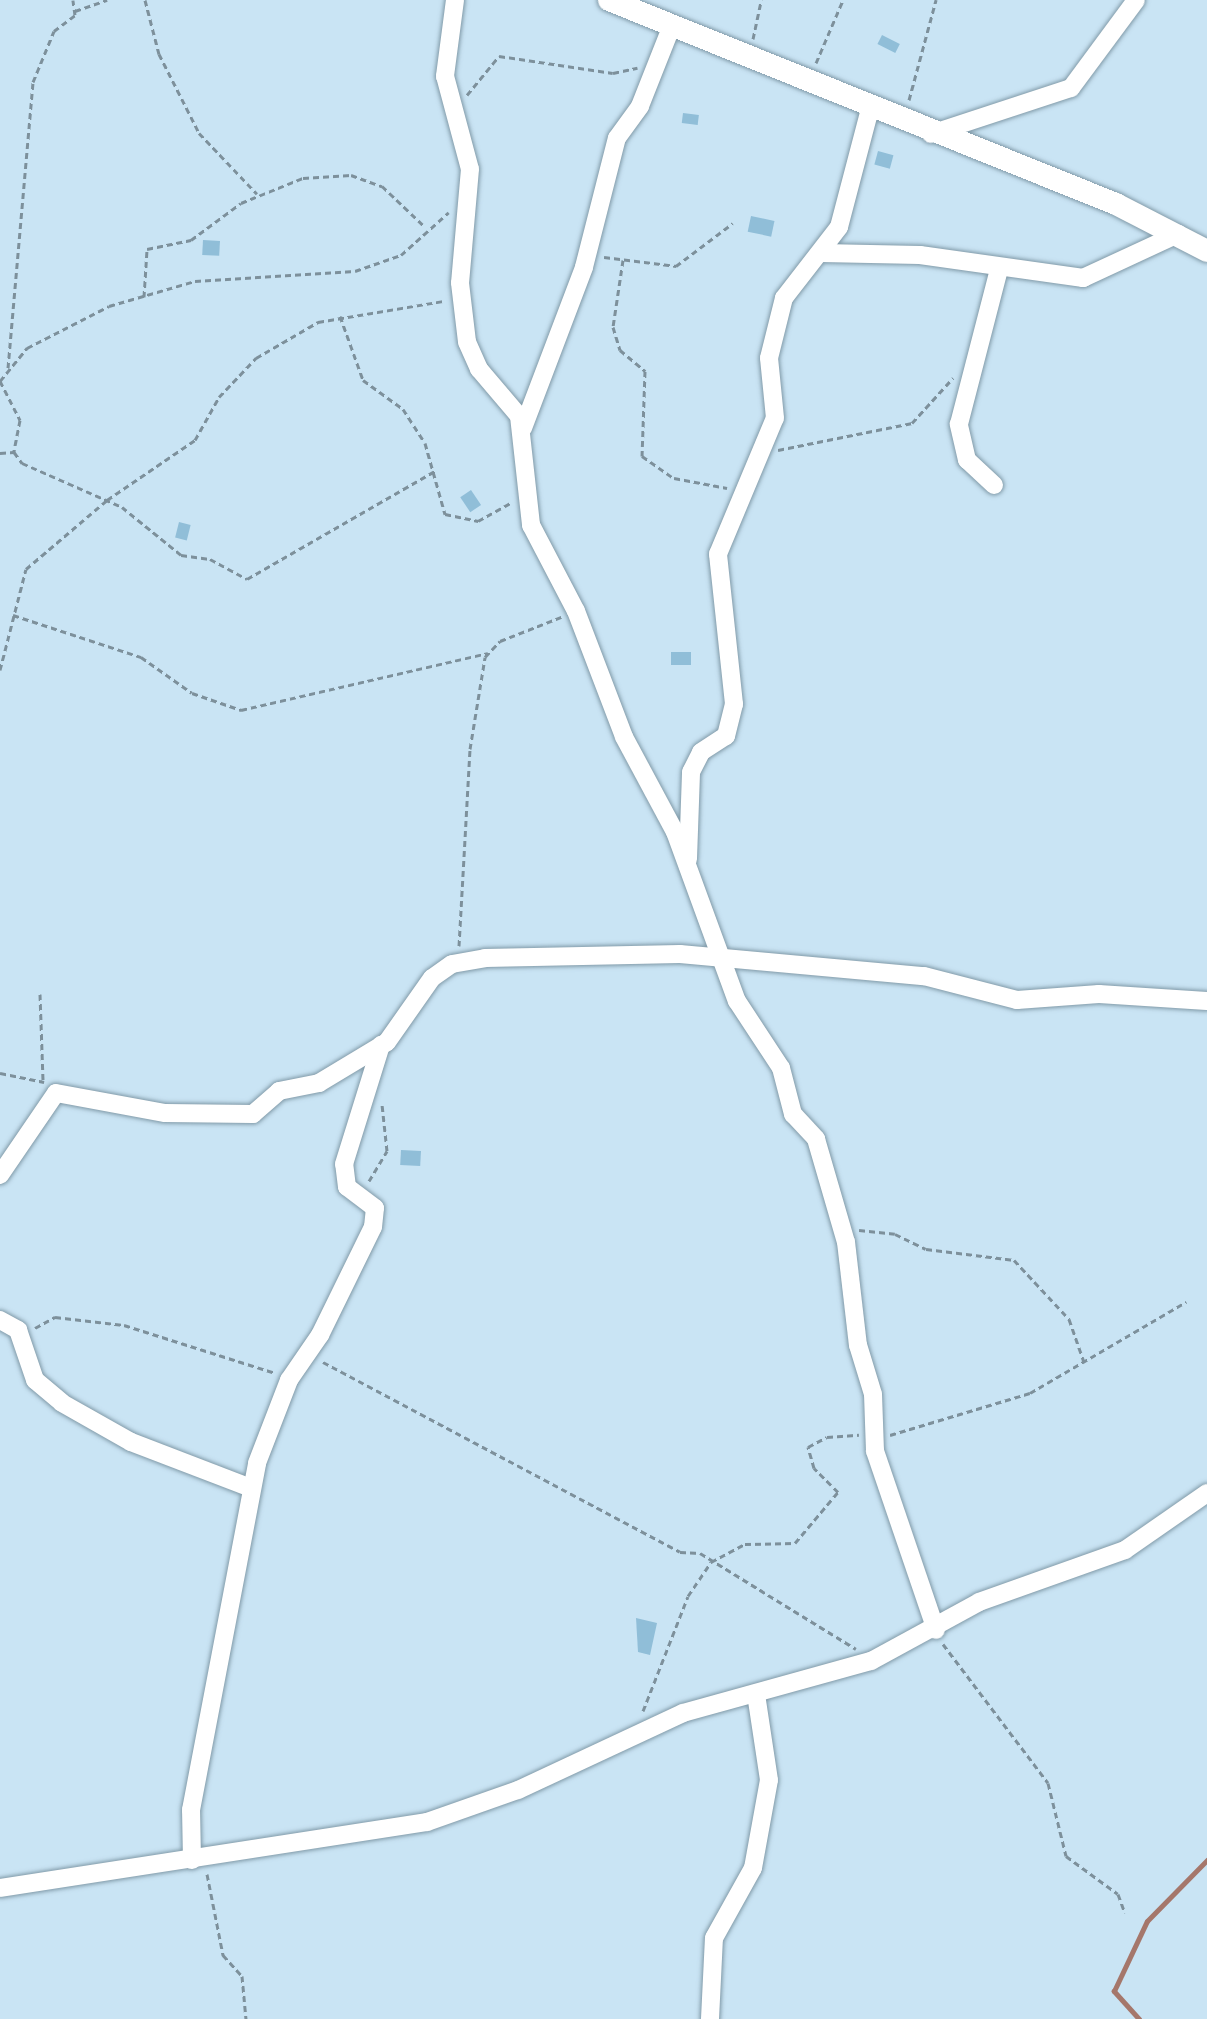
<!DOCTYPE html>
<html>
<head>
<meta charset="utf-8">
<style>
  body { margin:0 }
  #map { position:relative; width:1207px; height:2019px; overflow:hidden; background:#c9e4f4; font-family:"DejaVu Sans",sans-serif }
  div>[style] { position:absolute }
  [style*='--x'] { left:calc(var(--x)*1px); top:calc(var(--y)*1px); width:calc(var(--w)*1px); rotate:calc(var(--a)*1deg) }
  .stream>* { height:5px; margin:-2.5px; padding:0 2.5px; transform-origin:2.5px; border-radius:2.5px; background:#a5776b }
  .building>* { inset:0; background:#90bed8; transform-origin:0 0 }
  .path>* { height:3px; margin-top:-1.5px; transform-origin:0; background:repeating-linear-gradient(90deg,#7d909b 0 6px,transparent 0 10px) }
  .roads { filter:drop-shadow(0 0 2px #819aa8) drop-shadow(0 0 2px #819aa8) }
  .minor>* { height:18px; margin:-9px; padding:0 9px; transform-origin:9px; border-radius:9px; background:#fff }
  .tertiary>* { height:22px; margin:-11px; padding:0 11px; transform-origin:11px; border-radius:11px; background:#fff }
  span { translate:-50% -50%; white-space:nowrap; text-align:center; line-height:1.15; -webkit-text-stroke:6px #c9e4f4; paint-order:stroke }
</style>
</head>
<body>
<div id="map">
  <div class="stream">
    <div style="--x:1139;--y:2019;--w:38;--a:-132"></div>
    <div style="--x:1114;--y:1991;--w:77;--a:-64.8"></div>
    <div style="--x:1147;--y:1921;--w:86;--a:-45.5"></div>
  </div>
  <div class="building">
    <div style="left:882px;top:35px;width:20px;height:10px;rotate:27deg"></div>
    <div style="left:683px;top:113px;width:16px;height:10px;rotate:7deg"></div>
    <div style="left:878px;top:151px;width:16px;height:14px;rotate:15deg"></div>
    <div style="left:751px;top:216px;width:24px;height:16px;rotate:12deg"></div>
    <div style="left:203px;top:240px;width:17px;height:15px;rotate:3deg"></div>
    <div style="left:471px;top:490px;width:18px;height:13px;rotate:56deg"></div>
    <div style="left:179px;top:522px;width:12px;height:16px;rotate:14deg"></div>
    <div style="left:671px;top:652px;width:20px;height:13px"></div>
    <div style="left:401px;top:1150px;width:20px;height:15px;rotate:3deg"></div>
    <div style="clip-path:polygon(636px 1618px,657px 1623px,650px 1655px,638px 1652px)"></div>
  </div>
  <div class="path">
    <div style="--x:145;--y:0;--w:56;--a:75.5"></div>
    <div style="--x:159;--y:54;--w:89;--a:63.1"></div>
    <div style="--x:199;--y:133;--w:84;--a:46.4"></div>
    <div style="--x:75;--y:11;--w:34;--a:-19"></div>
    <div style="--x:753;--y:39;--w:40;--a:-78"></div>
    <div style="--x:816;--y:63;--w:69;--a:-66.8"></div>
    <div style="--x:467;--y:95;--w:50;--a:-50.6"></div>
    <div style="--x:499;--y:56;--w:115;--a:8.5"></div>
    <div style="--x:613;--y:73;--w:25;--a:-12"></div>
    <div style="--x:909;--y:100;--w:104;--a:-74.9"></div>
    <div style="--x:604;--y:257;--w:73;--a:7.1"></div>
    <div style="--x:676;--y:266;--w:71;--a:-37"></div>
    <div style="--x:623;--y:260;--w:68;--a:98.5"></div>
    <div style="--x:613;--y:327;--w:24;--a:73"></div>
    <div style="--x:620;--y:350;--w:33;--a:40"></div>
    <div style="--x:645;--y:371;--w:85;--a:92"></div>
    <div style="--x:642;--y:456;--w:39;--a:35"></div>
    <div style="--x:674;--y:478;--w:54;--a:10.7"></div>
    <div style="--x:144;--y:297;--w:48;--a:-86.4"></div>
    <div style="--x:147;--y:249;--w:45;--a:-11.6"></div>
    <div style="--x:191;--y:240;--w:62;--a:-36.5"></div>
    <div style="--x:241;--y:203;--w:67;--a:-22"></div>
    <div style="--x:303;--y:178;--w:48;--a:-3.6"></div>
    <div style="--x:351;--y:175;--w:33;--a:20"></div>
    <div style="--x:382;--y:186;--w:59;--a:43.6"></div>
    <div style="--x:340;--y:316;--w:68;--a:70.2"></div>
    <div style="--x:363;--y:380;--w:49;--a:35.9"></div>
    <div style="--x:403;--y:409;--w:40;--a:57.1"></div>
    <div style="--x:425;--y:443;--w:74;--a:74.3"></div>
    <div style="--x:445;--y:514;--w:34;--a:12"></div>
    <div style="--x:478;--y:521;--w:38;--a:-29"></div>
    <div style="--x:8;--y:368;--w:287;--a:-85"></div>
    <div style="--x:33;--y:82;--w:55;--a:-67.6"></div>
    <div style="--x:54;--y:31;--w:26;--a:-37"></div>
    <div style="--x:75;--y:15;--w:15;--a:-98"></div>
    <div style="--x:0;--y:381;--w:44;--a:62.9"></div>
    <div style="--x:20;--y:420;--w:33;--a:101"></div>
    <div style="--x:14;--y:452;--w:14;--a:54"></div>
    <div style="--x:22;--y:463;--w:109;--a:23.7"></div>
    <div style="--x:122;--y:507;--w:76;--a:39.1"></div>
    <div style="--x:181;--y:555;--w:29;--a:8"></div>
    <div style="--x:210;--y:559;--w:42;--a:28.4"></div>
    <div style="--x:247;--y:579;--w:217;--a:-29.9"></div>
    <div style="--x:0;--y:381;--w:43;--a:-50.7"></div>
    <div style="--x:27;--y:348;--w:92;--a:-27.1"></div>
    <div style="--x:109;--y:306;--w:90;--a:-16.2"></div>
    <div style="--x:195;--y:281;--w:160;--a:-3.6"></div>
    <div style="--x:355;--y:271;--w:49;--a:-19.2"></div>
    <div style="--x:401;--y:255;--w:64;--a:-41.9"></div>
    <div style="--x:778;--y:450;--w:137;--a:-11.4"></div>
    <div style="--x:912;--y:423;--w:61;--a:-47.7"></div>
    <div style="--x:0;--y:453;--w:14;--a:-4"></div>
    <div style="--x:13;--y:615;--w:135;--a:18.2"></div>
    <div style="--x:141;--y:657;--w:62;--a:35.2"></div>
    <div style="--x:192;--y:693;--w:52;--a:19.1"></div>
    <div style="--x:241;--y:710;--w:253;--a:-13"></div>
    <div style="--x:0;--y:670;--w:104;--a:-75.6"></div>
    <div style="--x:26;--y:569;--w:106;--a:-40.4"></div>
    <div style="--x:107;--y:500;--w:107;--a:-34.3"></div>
    <div style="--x:195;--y:440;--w:49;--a:-60.8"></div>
    <div style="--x:219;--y:397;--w:54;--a:-46.5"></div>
    <div style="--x:256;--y:358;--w:72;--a:-30.1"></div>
    <div style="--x:318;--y:322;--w:128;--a:-9.5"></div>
    <div style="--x:459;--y:946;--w:197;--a:-86.8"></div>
    <div style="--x:470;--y:749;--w:93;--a:-80.7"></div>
    <div style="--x:485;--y:657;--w:22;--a:-47"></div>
    <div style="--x:500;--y:641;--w:66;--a:-21.5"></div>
    <div style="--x:40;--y:994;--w:87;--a:88"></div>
    <div style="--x:0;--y:1073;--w:45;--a:11.6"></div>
    <div style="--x:369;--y:1181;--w:35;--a:-59"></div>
    <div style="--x:387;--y:1151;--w:47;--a:-96.1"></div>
    <div style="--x:859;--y:1230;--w:36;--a:6"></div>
    <div style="--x:895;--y:1234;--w:34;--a:26"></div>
    <div style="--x:926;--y:1249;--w:89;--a:7.1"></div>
    <div style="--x:1014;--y:1260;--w:81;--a:47"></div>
    <div style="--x:1069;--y:1319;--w:49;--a:70.8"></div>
    <div style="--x:35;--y:1328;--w:23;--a:-29"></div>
    <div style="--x:55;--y:1317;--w:69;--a:6.6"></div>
    <div style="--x:124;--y:1325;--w:158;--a:17.6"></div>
    <div style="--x:323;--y:1362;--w:404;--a:28"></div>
    <div style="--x:680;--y:1552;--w:20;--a:3"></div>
    <div style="--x:700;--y:1553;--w:183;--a:31.6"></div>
    <div style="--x:890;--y:1435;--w:146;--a:-16.7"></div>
    <div style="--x:1030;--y:1393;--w:181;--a:-30.3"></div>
    <div style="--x:943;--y:1644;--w:174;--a:52.9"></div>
    <div style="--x:1048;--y:1783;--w:75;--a:76.1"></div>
    <div style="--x:1066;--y:1856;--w:64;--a:36.2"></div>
    <div style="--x:1118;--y:1894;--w:20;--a:70"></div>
    <div style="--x:643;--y:1711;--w:123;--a:-68.6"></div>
    <div style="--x:688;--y:1596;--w:41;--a:-55.9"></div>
    <div style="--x:711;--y:1562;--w:38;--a:-28"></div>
    <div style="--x:745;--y:1544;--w:50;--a:-1.1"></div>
    <div style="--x:795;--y:1543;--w:67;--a:-49.9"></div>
    <div style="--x:838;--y:1492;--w:34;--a:-135"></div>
    <div style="--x:814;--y:1468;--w:22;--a:-106"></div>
    <div style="--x:808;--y:1447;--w:21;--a:-28"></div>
    <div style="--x:827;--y:1437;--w:32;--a:-4"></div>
    <div style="--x:207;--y:1874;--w:83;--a:78.8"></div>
    <div style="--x:223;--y:1955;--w:28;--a:48"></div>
    <div style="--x:242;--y:1976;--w:43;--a:84.7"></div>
  </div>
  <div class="roads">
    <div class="minor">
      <div style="--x:455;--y:0;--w:77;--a:97.5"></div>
      <div style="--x:445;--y:76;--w:96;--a:75"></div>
      <div style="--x:470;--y:169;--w:114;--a:95"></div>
      <div style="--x:460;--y:283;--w:59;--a:83.2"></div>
      <div style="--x:467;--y:342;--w:30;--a:66"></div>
      <div style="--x:479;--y:369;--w:62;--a:49.6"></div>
      <div style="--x:519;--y:416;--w:110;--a:83.7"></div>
      <div style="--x:531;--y:525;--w:97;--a:62.4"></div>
      <div style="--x:576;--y:611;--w:135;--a:69.1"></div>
      <div style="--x:624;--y:737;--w:108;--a:61.8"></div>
      <div style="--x:675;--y:832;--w:180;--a:69.9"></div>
      <div style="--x:737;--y:1001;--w:80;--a:56.7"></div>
      <div style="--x:781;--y:1068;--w:48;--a:75.4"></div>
      <div style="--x:793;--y:1114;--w:34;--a:47"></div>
      <div style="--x:816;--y:1139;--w:107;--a:73.8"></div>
      <div style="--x:846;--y:1242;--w:104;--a:83.4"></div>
      <div style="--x:858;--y:1345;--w:51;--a:73"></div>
      <div style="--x:873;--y:1394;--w:57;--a:88"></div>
      <div style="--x:875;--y:1451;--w:189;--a:71.2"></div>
      <div style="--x:931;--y:134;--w:147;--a:-18.2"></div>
      <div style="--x:1071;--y:88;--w:109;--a:-53.5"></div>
      <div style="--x:821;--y:253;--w:99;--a:1.2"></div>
      <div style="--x:920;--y:255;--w:165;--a:8"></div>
      <div style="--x:1083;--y:278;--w:105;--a:-24.9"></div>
      <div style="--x:523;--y:428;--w:172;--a:-69.2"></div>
      <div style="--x:584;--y:267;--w:133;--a:-75.7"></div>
      <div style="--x:617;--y:138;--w:39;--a:-54"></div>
      <div style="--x:640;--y:106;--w:87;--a:-68.4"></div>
      <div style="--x:994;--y:485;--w:37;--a:-137"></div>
      <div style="--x:967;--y:460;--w:37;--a:-103"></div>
      <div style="--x:959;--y:424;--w:160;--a:-75.5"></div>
      <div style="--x:688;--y:859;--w:87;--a:-88"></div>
      <div style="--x:691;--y:772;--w:22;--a:-63"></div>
      <div style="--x:701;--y:752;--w:30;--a:-33"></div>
      <div style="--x:726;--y:736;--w:33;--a:-76"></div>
      <div style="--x:734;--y:704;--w:151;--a:-96.1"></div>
      <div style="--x:718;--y:554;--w:147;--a:-67.3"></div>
      <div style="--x:775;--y:418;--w:60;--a:-95.7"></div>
      <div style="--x:769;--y:358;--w:62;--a:-76"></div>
      <div style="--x:784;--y:298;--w:90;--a:-52.2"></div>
      <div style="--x:839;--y:227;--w:122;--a:-75.3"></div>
      <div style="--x:0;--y:1175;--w:99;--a:-55.7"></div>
      <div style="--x:56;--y:1093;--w:111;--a:10.4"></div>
      <div style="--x:165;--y:1113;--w:88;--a:0.7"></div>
      <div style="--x:253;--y:1114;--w:35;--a:-41"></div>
      <div style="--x:279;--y:1091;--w:41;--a:-11.3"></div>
      <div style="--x:319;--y:1083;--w:79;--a:-31.1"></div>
      <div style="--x:387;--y:1042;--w:78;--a:-54.9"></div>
      <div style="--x:432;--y:978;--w:24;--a:-35"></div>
      <div style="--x:452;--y:964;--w:34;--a:-10"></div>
      <div style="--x:485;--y:958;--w:195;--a:-1.2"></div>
      <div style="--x:680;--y:954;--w:245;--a:5.2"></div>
      <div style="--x:924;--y:976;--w:96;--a:14.5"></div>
      <div style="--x:1017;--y:1000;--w:82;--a:-4.2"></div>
      <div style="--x:1099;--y:994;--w:108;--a:3.7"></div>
      <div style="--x:0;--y:1320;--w:21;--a:29"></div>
      <div style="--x:18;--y:1330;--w:53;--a:71.2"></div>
      <div style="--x:35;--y:1380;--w:35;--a:40"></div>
      <div style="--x:62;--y:1403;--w:79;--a:29.5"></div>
      <div style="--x:131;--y:1442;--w:129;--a:21"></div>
      <div style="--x:192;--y:1860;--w:50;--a:-91.1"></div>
      <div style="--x:191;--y:1810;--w:353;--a:-79.2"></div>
      <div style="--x:257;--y:1463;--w:89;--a:-68.9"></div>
      <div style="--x:289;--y:1380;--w:55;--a:-55.4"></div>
      <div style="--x:320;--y:1335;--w:120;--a:-63.9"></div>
      <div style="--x:373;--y:1227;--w:19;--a:-84"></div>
      <div style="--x:375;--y:1208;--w:35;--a:-143"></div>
      <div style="--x:347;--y:1187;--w:23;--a:-97"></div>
      <div style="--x:344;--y:1164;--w:125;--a:-72.7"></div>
      <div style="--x:0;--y:1888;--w:432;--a:-8.8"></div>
      <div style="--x:427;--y:1822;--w:96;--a:-19.4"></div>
      <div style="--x:518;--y:1790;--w:182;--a:-25"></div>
      <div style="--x:683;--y:1713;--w:195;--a:-15.5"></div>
      <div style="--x:871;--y:1661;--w:123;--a:-28.6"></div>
      <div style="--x:979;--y:1602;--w:155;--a:-19.6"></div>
      <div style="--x:1125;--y:1550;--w:100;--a:-34.8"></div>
      <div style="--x:710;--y:2019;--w:81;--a:-87.2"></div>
      <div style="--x:714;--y:1938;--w:80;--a:-60.9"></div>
      <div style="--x:753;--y:1868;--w:89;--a:-79.7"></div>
      <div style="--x:769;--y:1780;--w:87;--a:-98.6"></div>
    </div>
    <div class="tertiary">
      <div style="--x:609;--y:0;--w:547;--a:21.92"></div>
      <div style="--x:1116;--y:204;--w:102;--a:27.3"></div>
    </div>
  </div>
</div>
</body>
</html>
